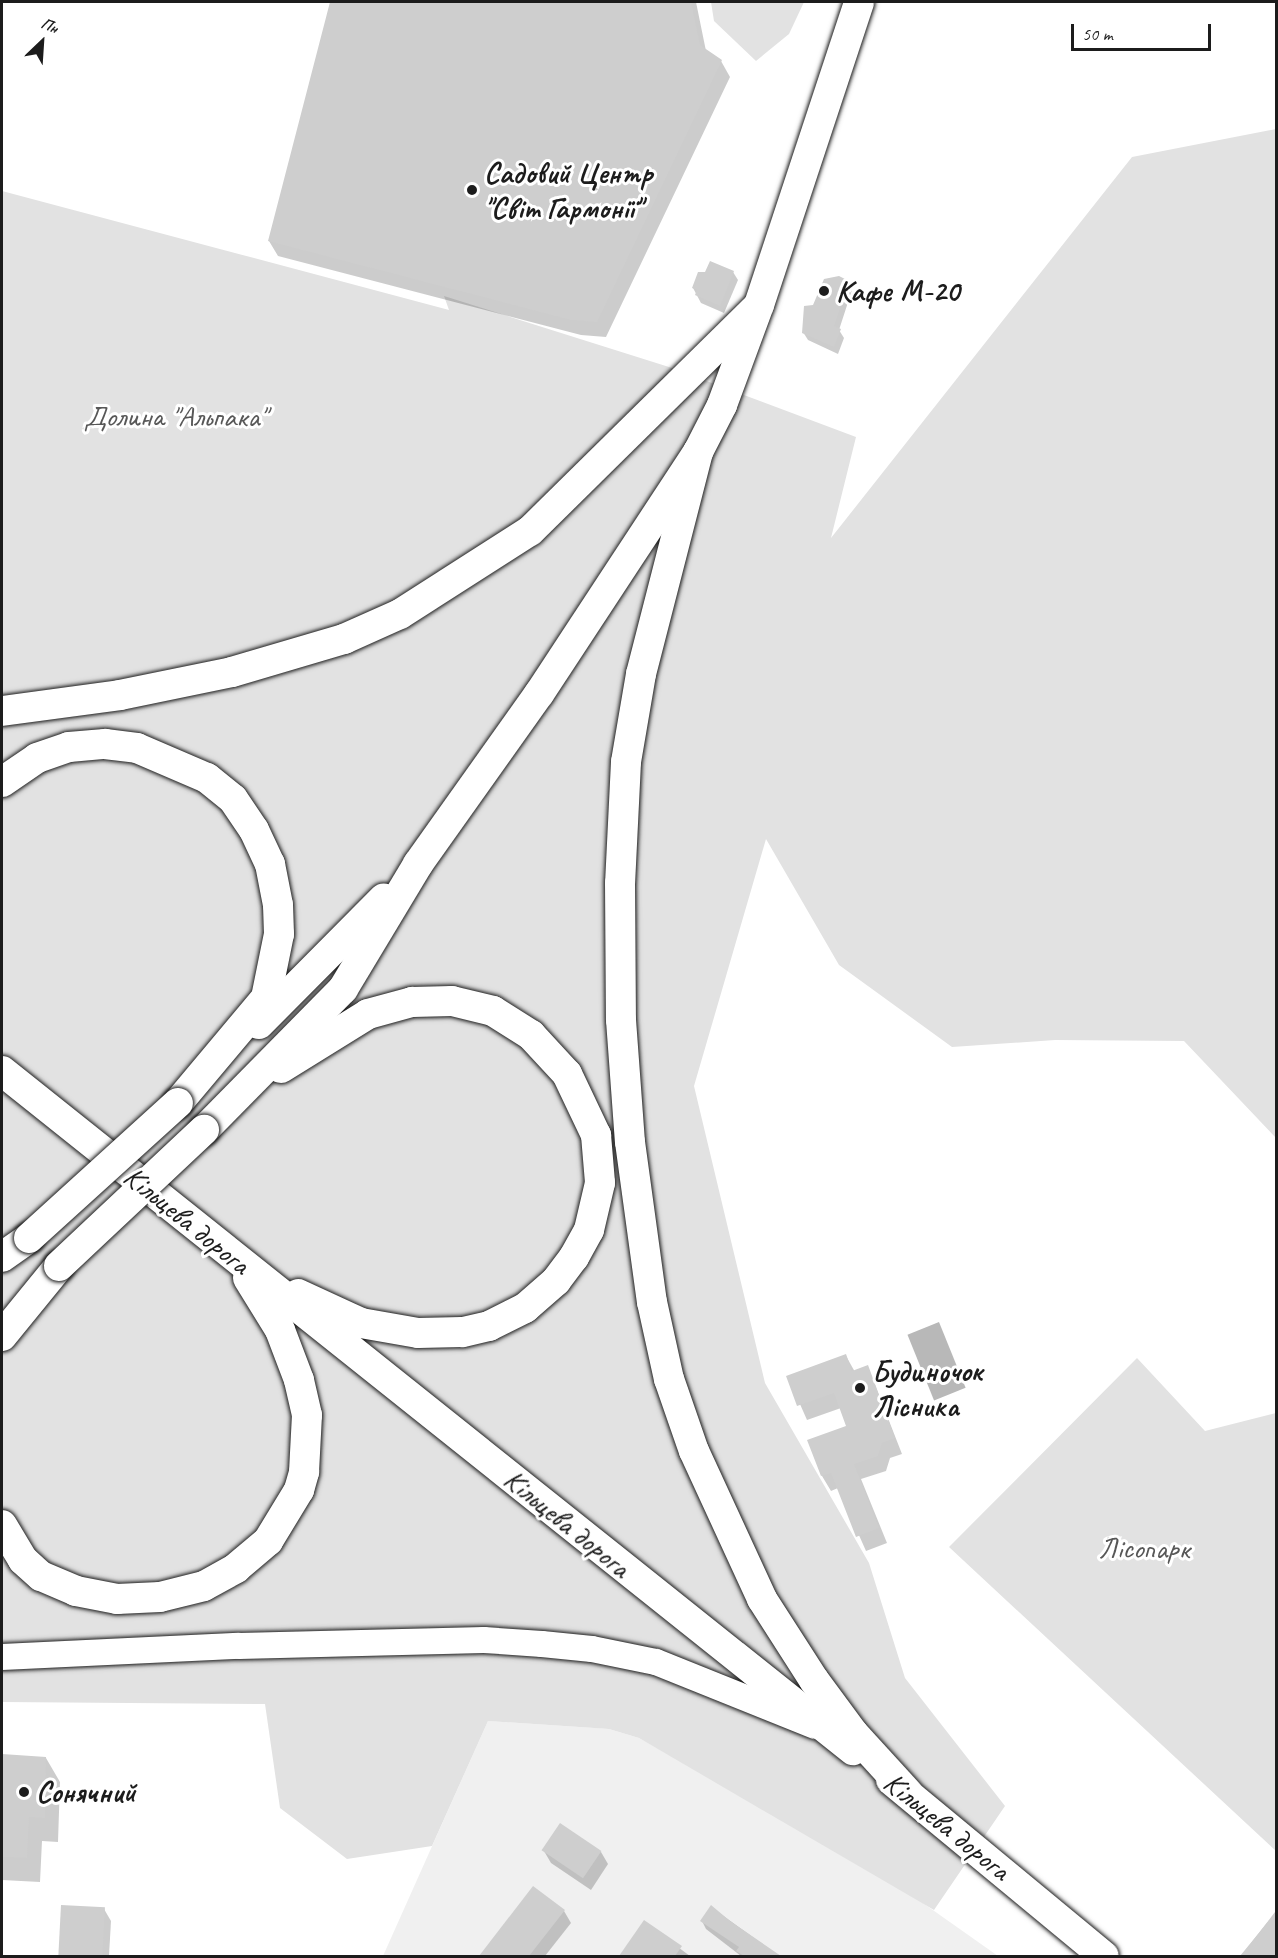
<!DOCTYPE html>
<html>
<head>
<meta charset="utf-8">
<style>
  body { margin:0 }
  #map { position:relative; width:1278px; height:1958px; overflow:hidden; background:#fff; font-family:Caveat,sans-serif }
  div>[style] { position:absolute }
  [style*='--x'] { left:calc(var(--x)*1px); top:calc(var(--y)*1px); width:calc(var(--w)*1px); rotate:calc(var(--a)*1deg) }
  .built>* { inset:0; background:#f0f0f0 }
  .green>* { inset:0; background:#e2e2e2 }
  .water>* { inset:0; background:#b8b8b8; transform-origin:0 0 }
  .shadow>* { inset:0; background:#0003 }
  .building>* { inset:0; background:#cecece; transform-origin:0 0 }
  .roads { filter:drop-shadow(0 0 2px #1c1c1c) drop-shadow(0 0 2px #1c1c1c) }
  .major>* { height:26px; margin:-13px; padding:0 13px; transform-origin:13px; border-radius:13px; background:#fff }
  .highway>* { height:30px; margin:-15px; padding:0 15px; transform-origin:15px; border-radius:15px; background:#fff }
  .bridges { filter:drop-shadow(0 0 2px #1c1c1c) drop-shadow(0 0 2px #1c1c1c) }
  .highway-bridge>* { height:30px; margin:-15px; padding:0 15px; transform-origin:15px; border-radius:15px; background:#fff }
  .dots>* { width:16px; height:16px; translate:-50% -50%; box-sizing:border-box; border:3px solid #fff; border-radius:50% }
  span { translate:-50% -50%; white-space:nowrap; text-align:center; line-height:1.15; -webkit-text-stroke:6px #fff; paint-order:stroke }
  .poi-label { font-size:30px; color:#1c1c1c; font-weight:700 }
  .left { translate:0 -50%; text-align:left }
  .park-label { font-size:30px; color:#575757 }
  .street-label { font-size:30px; color:#1c1c1c }
  .frame { position:absolute; inset:0; border:3px solid #1c1c1c; pointer-events:none }
  .north { position:absolute; left:12px; top:12px; width:60px; height:60px; -webkit-text-stroke:4px #fff; paint-order:stroke; rotate:25deg; font-size:16px; font-weight:700; line-height:24px; text-align:center; color:#1c1c1c }
  .north::after { content:''; display:block; margin:auto; width:21px; height:27px; background:#1c1c1c; clip-path:polygon(50% 0,100% 100%,50% 72%,0 100%) }
  .scale { position:absolute; left:1071px; top:24px; width:140px; height:27px; box-sizing:border-box; border:3px solid #1c1c1c; border-top:0; padding-left:8px; font-size:18px; line-height:21px; white-space:nowrap; color:#1c1c1c; -webkit-text-stroke:4px #fff; paint-order:stroke }
</style>
</head>
<body>
<div id="map">
  <div class="built">
    <div style="clip-path:polygon(488px 1721px,609px 1729px,639px 1738px,886px 1877px,998px 1956px,383px 1956px)"></div>
  </div>
  <div class="green">
    <div style="clip-path:polygon(711px 2px,804px 2px,789px 34px,756px 61px,714px 21px)"></div>
    <div style="clip-path:polygon(1276px 129px,1276px 1138px,1184px 1041px,1055px 1040px,952px 1047px,839px 965px,766px 839px,694px 1086px,765px 1383px,869px 1563px,905px 1678px,1005px 1806px,934px 1910px,639px 1738px,609px 1729px,488px 1721px,432px 1846px,347px 1859px,280px 1808px,265px 1704px,2px 1702px,2px 191px,449px 310px,444px 296px,669px 367px,856px 437px,831px 538px,1132px 157px)"></div>
    <div style="clip-path:polygon(1137px 1358px,1205px 1431px,1276px 1413px,1276px 1851px,949px 1547px)"></div>
  </div>
  <div class="water">
    <div style="left:939px;top:1322px;width:71px;height:34px;rotate:68deg"></div>
  </div>
  <div class="shadow">
    <div style="clip-path:polygon(331px 2px,696px 2px,706px 51px,721px 61px,730px 77px,606px 337px,581px 335px,278px 256px,269px 241px)"></div>
    <div style="clip-path:polygon(733px 272px,738px 280px,724px 313px,701px 303px,693px 288px)"></div>
    <div style="clip-path:polygon(848px 282px,852px 290px,839px 330px,844px 338px,838px 354px,808px 340px,803px 332px,814px 307px)"></div>
    <div style="clip-path:polygon(846px 1356px,855px 1372px,868px 1367px,902px 1454px,890px 1458px,886px 1471px,861px 1479px,887px 1543px,866px 1551px,838px 1488px,831px 1491px,822px 1476px,809px 1440px,848px 1427px,841px 1408px,807px 1420px,788px 1377px)"></div>
    <div style="clip-path:polygon(2px 1756px,46px 1758px,60px 1782px,58px 1842px,42px 1841px,40px 1882px,2px 1880px)"></div>
    <div style="clip-path:polygon(544px 1851px,601px 1852px,608px 1864px,591px 1890px,551px 1863px)"></div>
    <div style="clip-path:polygon(533px 1888px,564px 1911px,571px 1923px,545px 1956px,481px 1956px)"></div>
    <div style="clip-path:polygon(62px 1907px,104px 1909px,111px 1921px,109px 1956px,60px 1956px)"></div>
    <div style="clip-path:polygon(711px 1907px,779px 1956px,741px 1956px,706px 1929px,702px 1921px)"></div>
    <div style="clip-path:polygon(1275px 1912px,1276px 1956px,1241px 1956px)"></div>
    <div style="clip-path:polygon(644px 1922px,690px 1956px,621px 1956px)"></div>
  </div>
  <div class="building">
    <div style="clip-path:polygon(330px 2px,691px 2px,700px 45px,722px 60px,597px 322px,571px 320px,268px 241px)"></div>
    <div style="clip-path:polygon(710px 261px,734px 271px,720px 306px,695px 295px,697px 290px,692px 288px,698px 272px,705px 272px)"></div>
    <div style="clip-path:polygon(839px 276px,849px 281px,834px 326px,841px 329px,834px 347px,802px 333px,804px 306px,813px 305px,824px 279px)"></div>
    <div style="clip-path:polygon(846px 1354px,852px 1371px,868px 1365px,895px 1438px,882px 1443px,878px 1456px,854px 1464px,879px 1528px,856px 1537px,831px 1473px,821px 1476px,807px 1440px,846px 1426px,834px 1393px,797px 1406px,786px 1376px)"></div>
    <div style="clip-path:polygon(2px 1754px,46px 1757px,45px 1818px,29px 1817px,27px 1858px,2px 1857px)"></div>
    <div style="left:560px;top:1823px;width:50px;height:33px;rotate:34deg"></div>
    <div style="clip-path:polygon(533px 1886px,565px 1910px,529px 1956px,479px 1956px)"></div>
    <div style="left:61px;top:1905px;width:44px;height:51px;rotate:3deg"></div>
    <div style="clip-path:polygon(711px 1905px,730px 1921px,781px 1956px,744px 1956px,736px 1951px,739px 1947px,700px 1921px)"></div>
    <div style="clip-path:polygon(1276px 1912px,1276px 1956px,1240px 1956px)"></div>
    <div style="clip-path:polygon(644px 1920px,682px 1946px,675px 1956px,619px 1956px)"></div>
  </div>
  <div class="roads">
    <div class="major">
      <div style="--x:2;--y:1657;--w:237;--a:-2.7"></div>
      <div style="--x:239;--y:1646;--w:245;--a:-1.4"></div>
      <div style="--x:484;--y:1640;--w:58;--a:3.9"></div>
      <div style="--x:542;--y:1644;--w:50;--a:5.7"></div>
      <div style="--x:592;--y:1649;--w:65;--a:11.5"></div>
      <div style="--x:656;--y:1662;--w:171;--a:21.9"></div>
    </div>
    <div class="highway">
      <div style="--x:698;--y:452;--w:229;--a:104.4"></div>
      <div style="--x:641;--y:674;--w:89;--a:99.7"></div>
      <div style="--x:626;--y:762;--w:121;--a:92.8"></div>
      <div style="--x:620;--y:883;--w:137;--a:89.6"></div>
      <div style="--x:621;--y:1020;--w:122;--a:85.8"></div>
      <div style="--x:630;--y:1142;--w:162;--a:82.2"></div>
      <div style="--x:652;--y:1302;--w:79;--a:77.6"></div>
      <div style="--x:669;--y:1379;--w:76;--a:70.9"></div>
      <div style="--x:694;--y:1451;--w:163;--a:65.3"></div>
      <div style="--x:762;--y:1599;--w:96;--a:57.3"></div>
      <div style="--x:814;--y:1680;--w:67;--a:53.5"></div>
      <div style="--x:854;--y:1734;--w:79;--a:47.6"></div>
      <div style="--x:2;--y:711;--w:119;--a:-7.7"></div>
      <div style="--x:120;--y:695;--w:114;--a:-11.6"></div>
      <div style="--x:232;--y:672;--w:117;--a:-16.4"></div>
      <div style="--x:344;--y:639;--w:61;--a:-24.1"></div>
      <div style="--x:400;--y:614;--w:154;--a:-32.6"></div>
      <div style="--x:530;--y:531;--w:316;--a:-44.6"></div>
      <div style="--x:2;--y:782;--w:42;--a:-34.4"></div>
      <div style="--x:37;--y:758;--w:34;--a:-19"></div>
      <div style="--x:69;--y:747;--w:36;--a:-5"></div>
      <div style="--x:105;--y:744;--w:32;--a:7"></div>
      <div style="--x:137;--y:748;--w:76;--a:23.2"></div>
      <div style="--x:207;--y:778;--w:33;--a:39"></div>
      <div style="--x:233;--y:799;--w:37;--a:56"></div>
      <div style="--x:254;--y:830;--w:38;--a:65"></div>
      <div style="--x:270;--y:864;--w:42;--a:79"></div>
      <div style="--x:278;--y:905;--w:29;--a:88"></div>
      <div style="--x:279;--y:934;--w:65;--a:101.5"></div>
      <div style="--x:266;--y:998;--w:137;--a:130"></div>
      <div style="--x:259;--y:1024;--w:177;--a:-45.2"></div>
      <div style="--x:281;--y:1068;--w:102;--a:-31.8"></div>
      <div style="--x:368;--y:1014;--w:46;--a:-15.3"></div>
      <div style="--x:412;--y:1002;--w:40;--a:-1.4"></div>
      <div style="--x:452;--y:1001;--w:42;--a:13.7"></div>
      <div style="--x:493;--y:1011;--w:45;--a:32.3"></div>
      <div style="--x:531;--y:1035;--w:53;--a:47.3"></div>
      <div style="--x:567;--y:1074;--w:68;--a:64.6"></div>
      <div style="--x:596;--y:1135;--w:48;--a:85.2"></div>
      <div style="--x:600;--y:1183;--w:48;--a:103.2"></div>
      <div style="--x:589;--y:1230;--w:31;--a:119"></div>
      <div style="--x:574;--y:1257;--w:30;--a:127"></div>
      <div style="--x:556;--y:1281;--w:41;--a:138.9"></div>
      <div style="--x:525;--y:1308;--w:40;--a:153.4"></div>
      <div style="--x:489;--y:1326;--w:28;--a:167"></div>
      <div style="--x:462;--y:1332;--w:44;--a:178.7"></div>
      <div style="--x:418;--y:1333;--w:58;--a:-170"></div>
      <div style="--x:361;--y:1323;--w:69;--a:-155.3"></div>
      <div style="--x:2;--y:1071;--w:1089;--a:38.59"></div>
      <div style="--x:204;--y:1130;--w:198;--a:-45.4"></div>
      <div style="--x:343;--y:989;--w:146;--a:-59"></div>
      <div style="--x:418;--y:864;--w:209;--a:-54.6"></div>
      <div style="--x:539;--y:694;--w:290;--a:-56.7"></div>
      <div style="--x:698;--y:452;--w:53;--a:-62.9"></div>
      <div style="--x:722;--y:405;--w:107;--a:-69.7"></div>
      <div style="--x:759;--y:305;--w:319;--a:-71.7"></div>
      <div style="--x:2;--y:1257;--w:33;--a:-35"></div>
      <div style="--x:2;--y:1336;--w:90;--a:-50.8"></div>
      <div style="--x:2;--y:1525;--w:41;--a:59"></div>
      <div style="--x:23;--y:1560;--w:24;--a:42"></div>
      <div style="--x:41;--y:1576;--w:38;--a:23"></div>
      <div style="--x:76;--y:1591;--w:42;--a:11"></div>
      <div style="--x:117;--y:1599;--w:43;--a:-2.7"></div>
      <div style="--x:160;--y:1597;--w:45;--a:-14"></div>
      <div style="--x:204;--y:1586;--w:37;--a:-29"></div>
      <div style="--x:236;--y:1568;--w:42;--a:-40.2"></div>
      <div style="--x:268;--y:1541;--w:60;--a:-58.7"></div>
      <div style="--x:299;--y:1490;--w:19;--a:-74"></div>
      <div style="--x:304;--y:1472;--w:57;--a:-87"></div>
      <div style="--x:307;--y:1415;--w:36;--a:-103"></div>
      <div style="--x:299;--y:1380;--w:53;--a:-110.8"></div>
      <div style="--x:280;--y:1330;--w:61;--a:-121.6"></div>
      <div style="--x:891;--y:1780;--w:276;--a:39.6"></div>
    </div>
  </div>
  <div class="bridges">
    <div class="highway-bridge">
      <div style="--x:29;--y:1238;--w:201;--a:-42.2"></div>
      <div style="--x:59;--y:1266;--w:199;--a:-43.2"></div>
    </div>
  </div>
  <div class="dots">
    <div style="left:472px;top:190px;background:#1c1c1c"></div>
    <div style="left:824px;top:291px;background:#1c1c1c"></div>
    <div style="left:860px;top:1388px;background:#1c1c1c"></div>
    <div style="left:24px;top:1792px;background:#1c1c1c"></div>
  </div>
  <div class="poi-label">
    <span class="left" style="left:484px;top:190px">Садовий Центр<br>"Світ Гармонії"</span>
    <span class="left" style="left:836px;top:291px">Кафе М-20</span>
    <span class="left" style="left:872px;top:1388px">Будиночок<br>Лісника</span>
    <span class="left" style="left:36px;top:1792px">Сонячний</span>
  </div>
  <div class="park-label">
    <span style="left:175px;top:416px">Долина "Альпака"</span>
    <span style="left:1144px;top:1548px">Лісопарк</span>
  </div>
  <div class="street-label">
    <span style="left:187px;top:1220px;rotate:39deg">Кільцева дорога</span>
    <span style="left:567px;top:1523px;rotate:39deg">Кільцева дорога</span>
    <span style="left:947px;top:1826px;rotate:39deg">Кільцева дорога</span>
  </div>
  <div class="frame"></div>
  <div class="north">Пн</div>
  <div class="scale">50 m</div>
</div>
</body>
</html>
